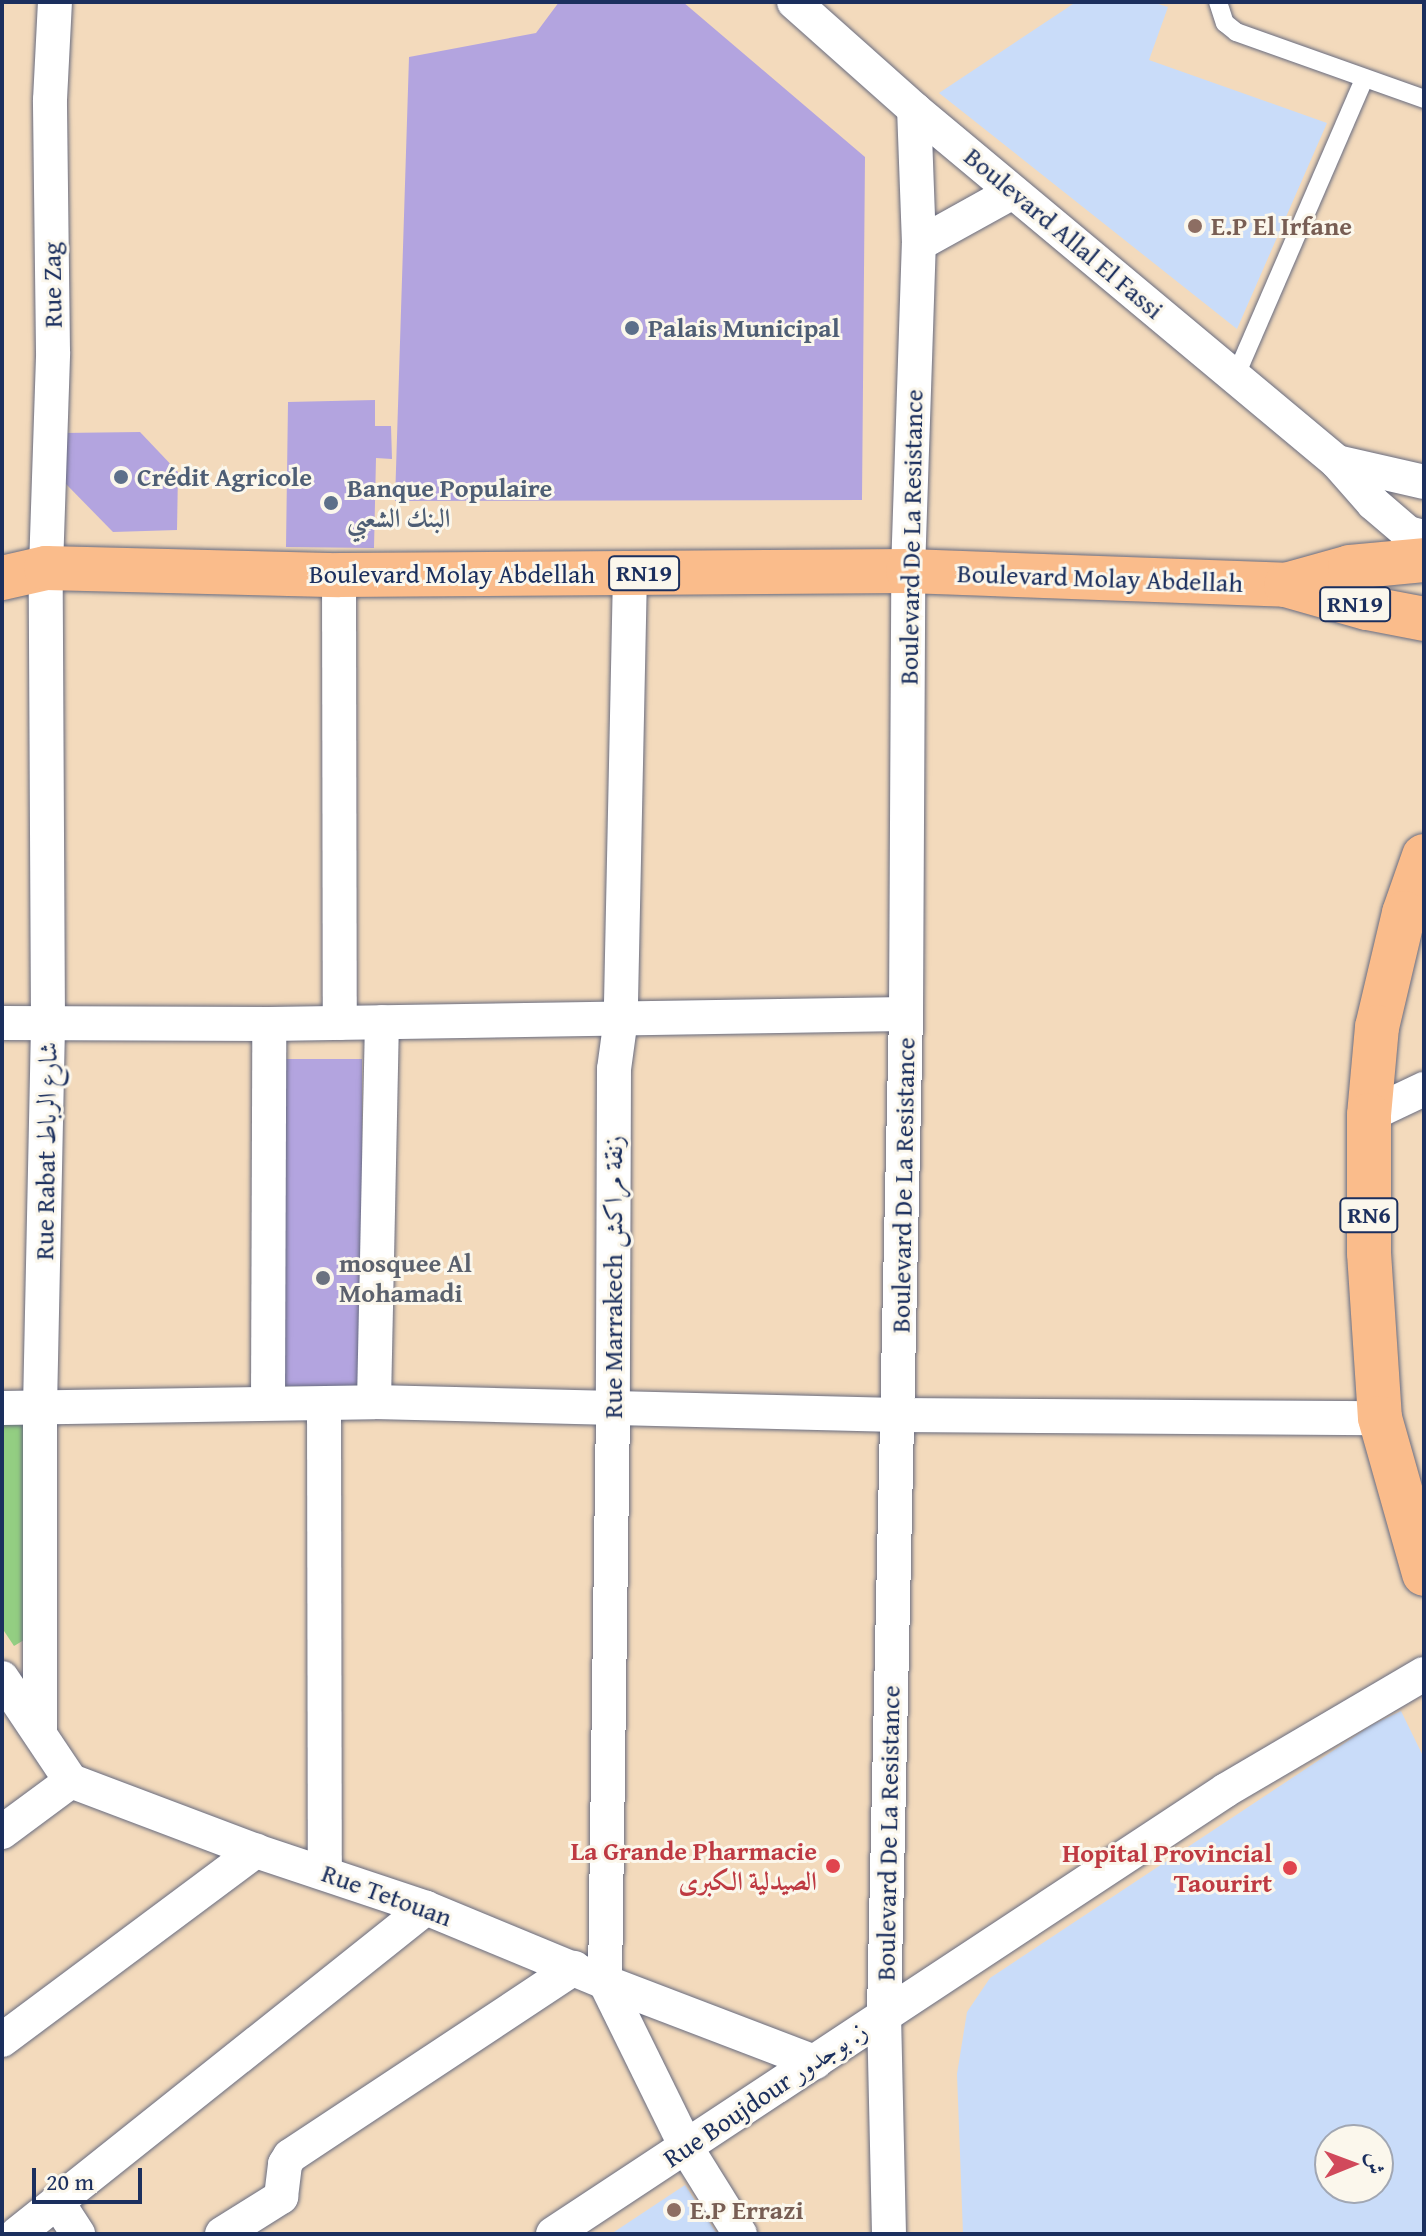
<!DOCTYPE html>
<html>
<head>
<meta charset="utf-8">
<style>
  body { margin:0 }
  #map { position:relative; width:1426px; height:2236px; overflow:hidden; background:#f3dabc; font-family:"Gentium Book Plus",Amiri,serif }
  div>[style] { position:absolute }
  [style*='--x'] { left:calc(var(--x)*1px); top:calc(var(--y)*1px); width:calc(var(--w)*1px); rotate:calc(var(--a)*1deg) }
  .built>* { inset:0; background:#c9dcf9 }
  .green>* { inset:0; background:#93ce82 }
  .building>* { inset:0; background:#b3a4df; transform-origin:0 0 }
  .roads { filter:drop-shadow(0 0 2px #676b7f) drop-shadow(0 0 2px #676b7f) }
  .service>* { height:18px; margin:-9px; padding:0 9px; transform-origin:9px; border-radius:9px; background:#fff }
  .minor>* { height:34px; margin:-17px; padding:0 17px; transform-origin:17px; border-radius:17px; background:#fff }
  .primary>* { height:44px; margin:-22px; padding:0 22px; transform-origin:22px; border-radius:22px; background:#fabc8b }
  .dots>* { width:22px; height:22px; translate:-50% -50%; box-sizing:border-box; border:4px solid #fbf7ec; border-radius:50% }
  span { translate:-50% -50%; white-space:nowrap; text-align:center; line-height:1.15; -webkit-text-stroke:6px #fbf7ec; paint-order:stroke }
  .shield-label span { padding:2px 6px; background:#fbf7ec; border:2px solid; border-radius:6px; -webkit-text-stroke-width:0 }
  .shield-label { font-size:24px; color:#1b2f5e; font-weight:700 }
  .education-label { font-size:26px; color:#785e54; font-weight:700 }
  .left { translate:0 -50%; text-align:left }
  .street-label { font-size:26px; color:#1b2f5e }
  .service-label { font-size:26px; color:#4e5e75; font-weight:700 }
  .worship-label { font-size:26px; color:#5b616d; font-weight:700 }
  .health-label { font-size:26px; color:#be3a42; font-weight:700 }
  .right { translate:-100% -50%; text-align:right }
  .frame { position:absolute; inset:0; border:4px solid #1b2f5e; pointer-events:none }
  .north { position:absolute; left:1314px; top:2124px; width:80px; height:80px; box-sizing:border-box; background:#fbf7ec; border:2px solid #a1a7b3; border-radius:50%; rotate:89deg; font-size:22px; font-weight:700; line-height:32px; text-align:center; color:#1b2f5e }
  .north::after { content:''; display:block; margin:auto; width:28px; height:36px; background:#d1495b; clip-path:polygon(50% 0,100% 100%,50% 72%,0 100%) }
  .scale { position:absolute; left:32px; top:2168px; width:110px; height:36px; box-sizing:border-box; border:4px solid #1b2f5e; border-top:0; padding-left:10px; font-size:24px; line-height:28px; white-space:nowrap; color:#1b2f5e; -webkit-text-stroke:6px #fbf7ec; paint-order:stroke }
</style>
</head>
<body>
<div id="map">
  <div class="built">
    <div style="clip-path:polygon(1076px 2px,1152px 2px,1168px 7px,1149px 60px,1327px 123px,1237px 329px,939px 93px)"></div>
    <div style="clip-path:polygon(evenodd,1401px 1711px,1424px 1758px,1424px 2234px,963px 2234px,957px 2074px,967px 2012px,990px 1978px,1372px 1725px,1401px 1711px,1330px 2140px,1378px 2140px,1378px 2188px,1330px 2188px,1330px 2140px)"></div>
    <div style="clip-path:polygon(685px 2185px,717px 2234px,611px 2234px)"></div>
  </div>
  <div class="green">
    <div style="clip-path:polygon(2px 1425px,27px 1425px,29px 1637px,14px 1646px,2px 1628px)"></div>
  </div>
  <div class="building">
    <div style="clip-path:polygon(559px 2px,683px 2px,865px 157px,862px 500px,395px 501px,409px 57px,536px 33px)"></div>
    <div style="clip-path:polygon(375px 400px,375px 426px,391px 426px,392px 459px,376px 458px,374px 548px,286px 547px,288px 402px)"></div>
    <div style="clip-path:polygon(140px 432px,178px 472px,177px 530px,113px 532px,65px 483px,62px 433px)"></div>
    <div style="left:278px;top:1059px;width:84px;height:327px"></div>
  </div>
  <div class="roads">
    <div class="service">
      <div style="--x:1218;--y:2;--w:22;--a:72"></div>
      <div style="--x:1225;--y:23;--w:14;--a:39"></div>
      <div style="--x:1236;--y:32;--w:200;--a:19.6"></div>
      <div style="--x:1236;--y:375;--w:322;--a:-66.6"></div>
    </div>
    <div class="minor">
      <div style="--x:794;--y:2;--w:161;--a:41.7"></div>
      <div style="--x:914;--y:109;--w:551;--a:39.85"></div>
      <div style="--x:1337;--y:462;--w:55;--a:48.7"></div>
      <div style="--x:1373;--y:503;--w:46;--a:40.6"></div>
      <div style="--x:1408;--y:533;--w:16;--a:14"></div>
      <div style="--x:919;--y:244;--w:107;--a:-29"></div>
      <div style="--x:1337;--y:462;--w:89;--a:12.9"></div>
      <div style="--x:630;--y:573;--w:445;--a:91.2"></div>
      <div style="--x:621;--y:1018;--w:51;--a:97.8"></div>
      <div style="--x:614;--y:1069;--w:340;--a:90.2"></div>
      <div style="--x:613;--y:1409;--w:573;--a:90.8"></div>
      <div style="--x:605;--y:1982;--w:186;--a:63.8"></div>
      <div style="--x:687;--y:2149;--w:100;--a:58.1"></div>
      <div style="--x:339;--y:575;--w:448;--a:89.9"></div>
      <div style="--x:2;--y:1023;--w:267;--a:0.2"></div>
      <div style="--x:269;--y:1024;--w:637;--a:-0.9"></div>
      <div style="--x:1369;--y:1115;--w:61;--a:-25.3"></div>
      <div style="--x:374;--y:1402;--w:380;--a:-88.8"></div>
      <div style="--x:268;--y:1403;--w:379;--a:-89.8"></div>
      <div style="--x:324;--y:1405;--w:467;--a:89.9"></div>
      <div style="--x:2;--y:1408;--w:372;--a:-0.9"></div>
      <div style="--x:374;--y:1402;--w:524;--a:1.42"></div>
      <div style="--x:898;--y:1415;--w:482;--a:0.4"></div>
      <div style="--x:2;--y:1678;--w:124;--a:56.2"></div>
      <div style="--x:71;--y:1781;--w:198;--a:20.7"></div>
      <div style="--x:256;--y:1851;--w:179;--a:18.5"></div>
      <div style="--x:426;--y:1908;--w:194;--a:22.5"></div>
      <div style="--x:605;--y:1982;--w:225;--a:20.9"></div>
      <div style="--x:40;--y:1734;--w:326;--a:-90"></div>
      <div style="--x:40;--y:1408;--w:385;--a:-88.8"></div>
      <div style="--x:48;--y:1023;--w:455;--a:-90.3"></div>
      <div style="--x:46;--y:568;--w:216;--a:-88.1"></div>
      <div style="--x:53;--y:352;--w:252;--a:-90.7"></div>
      <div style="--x:50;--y:100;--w:98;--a:-87.1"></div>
      <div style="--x:2;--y:1832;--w:86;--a:-36.5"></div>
      <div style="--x:2;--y:2040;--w:317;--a:-36.7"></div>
      <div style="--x:58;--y:2203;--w:37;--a:57"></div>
      <div style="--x:17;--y:2234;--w:523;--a:-38.56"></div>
      <div style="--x:222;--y:2234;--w:70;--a:-32.1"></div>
      <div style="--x:281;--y:2197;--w:33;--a:-83"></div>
      <div style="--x:285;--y:2164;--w:9;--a:-58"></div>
      <div style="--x:290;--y:2156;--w:341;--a:-33.5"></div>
      <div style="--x:553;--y:2234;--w:806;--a:-33.41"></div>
      <div style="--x:1226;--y:1790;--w:229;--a:-30.4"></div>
      <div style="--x:889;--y:2234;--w:221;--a:-91.3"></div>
      <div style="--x:884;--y:2013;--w:999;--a:-88.74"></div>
      <div style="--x:906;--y:1014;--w:443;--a:-89.7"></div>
      <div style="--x:908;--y:571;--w:327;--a:-88.1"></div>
      <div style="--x:919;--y:244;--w:135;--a:-92.1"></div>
    </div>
    <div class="primary">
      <div style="--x:2;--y:578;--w:45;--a:-12.8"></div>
      <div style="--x:46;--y:568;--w:293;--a:1.4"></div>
      <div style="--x:339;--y:575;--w:569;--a:-0.4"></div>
      <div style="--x:908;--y:571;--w:378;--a:2.1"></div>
      <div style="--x:1286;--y:585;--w:84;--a:15.9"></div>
      <div style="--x:1367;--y:608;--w:58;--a:10.9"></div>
      <div style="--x:1286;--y:585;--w:66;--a:-15.7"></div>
      <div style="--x:1350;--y:567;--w:74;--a:-5.4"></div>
      <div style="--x:1424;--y:856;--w:60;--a:109.3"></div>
      <div style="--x:1404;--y:913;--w:117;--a:103.3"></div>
      <div style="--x:1377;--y:1027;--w:88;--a:95.2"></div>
      <div style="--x:1369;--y:1115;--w:138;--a:90"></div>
      <div style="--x:1369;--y:1253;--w:165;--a:86.2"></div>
      <div style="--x:1380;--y:1418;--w:162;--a:74.2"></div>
    </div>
  </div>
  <div class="dots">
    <div style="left:1195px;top:226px;background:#8d6e63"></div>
    <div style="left:632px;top:328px;background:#5c6f8a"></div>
    <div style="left:121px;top:477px;background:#5c6f8a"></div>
    <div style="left:331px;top:503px;background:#5c6f8a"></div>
    <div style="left:323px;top:1278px;background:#6b7280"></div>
    <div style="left:833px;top:1866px;background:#e0444e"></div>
    <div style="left:1290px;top:1868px;background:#e0444e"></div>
    <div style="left:674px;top:2210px;background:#8d6e63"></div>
  </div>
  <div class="shield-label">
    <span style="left:644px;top:573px">RN19</span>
    <span style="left:1355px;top:604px">RN19</span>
    <span style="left:1369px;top:1215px">RN6</span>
  </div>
  <div class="education-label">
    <span class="left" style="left:1211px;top:226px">E.P El Irfane</span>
    <span class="left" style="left:690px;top:2210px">E.P Errazi</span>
  </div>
  <div class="street-label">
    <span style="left:1064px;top:233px;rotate:40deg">Boulevard Allal El Fassi</span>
    <span style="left:52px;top:285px;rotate:-91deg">Rue Zag</span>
    <span style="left:911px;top:537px;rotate:-89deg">Boulevard De La Resistance</span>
    <span style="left:452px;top:574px">Boulevard Molay Abdellah</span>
    <span style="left:1100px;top:578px;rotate:2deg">Boulevard Molay Abdellah</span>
    <span style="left:46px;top:1151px;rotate:-89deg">Rue Rabat شارع الرباط</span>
    <span style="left:903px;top:1185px;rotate:-89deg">Boulevard De La Resistance</span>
    <span style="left:613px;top:1277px;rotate:-90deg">Rue Marrakech زنقة مراكش</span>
    <span style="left:888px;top:1833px;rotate:-89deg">Boulevard De La Resistance</span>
    <span style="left:387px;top:1895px;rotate:20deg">Rue Tetouan</span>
    <span style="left:765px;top:2094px;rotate:-34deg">Rue Boujdour ز. بوجدور</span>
  </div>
  <div class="service-label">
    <span class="left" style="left:648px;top:328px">Palais Municipal</span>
    <span class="left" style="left:137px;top:477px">Crédit Agricole</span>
    <span class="left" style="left:347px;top:503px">Banque Populaire<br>البنك الشعبي</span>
  </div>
  <div class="worship-label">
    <span class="left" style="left:339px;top:1278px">mosquee Al<br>Mohamadi</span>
  </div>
  <div class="health-label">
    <span class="right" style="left:817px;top:1866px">La Grande Pharmacie<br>الصيدلية الكبرى</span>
    <span class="right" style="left:1272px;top:1868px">Hopital Provincial<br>Taourirt</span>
  </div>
  <div class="frame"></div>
  <div class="north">ش</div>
  <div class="scale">20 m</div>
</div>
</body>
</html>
